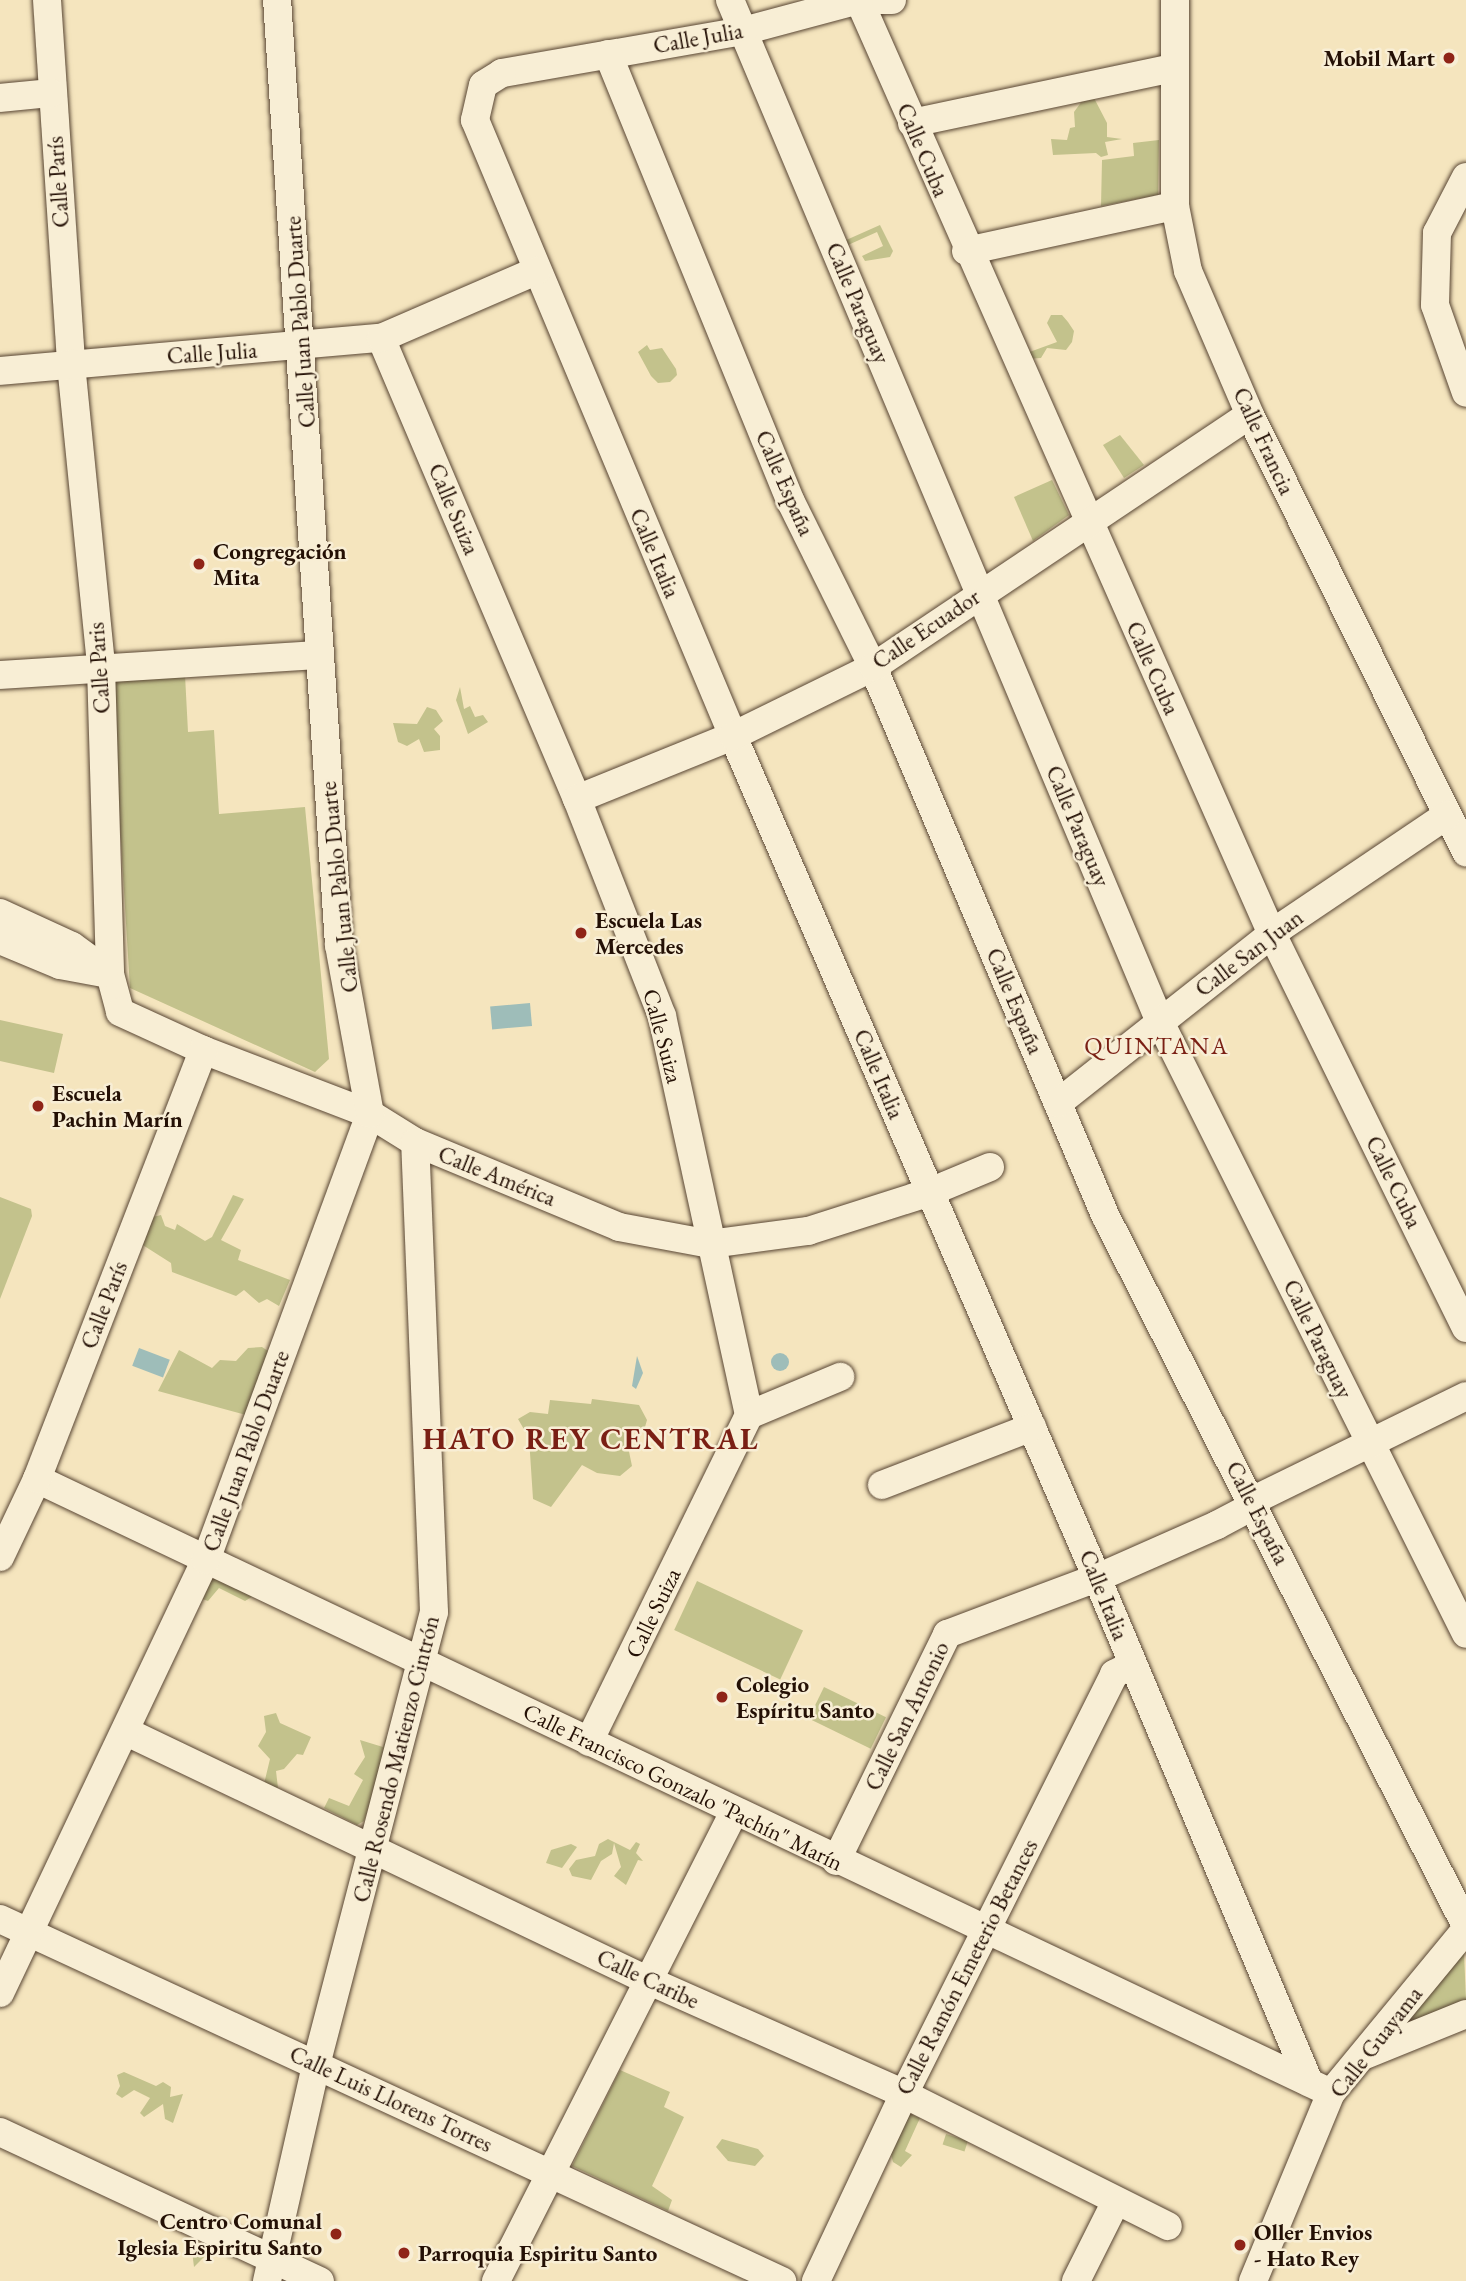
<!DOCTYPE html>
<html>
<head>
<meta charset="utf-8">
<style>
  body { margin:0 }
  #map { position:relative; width:1466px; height:2281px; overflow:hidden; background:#f5e5be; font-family:"EB Garamond",serif }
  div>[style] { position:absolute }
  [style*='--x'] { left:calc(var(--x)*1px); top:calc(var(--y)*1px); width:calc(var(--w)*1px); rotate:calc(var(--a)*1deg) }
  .green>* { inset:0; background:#c3c28c; transform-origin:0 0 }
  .water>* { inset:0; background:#9ebdb9; transform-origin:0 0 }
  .round { border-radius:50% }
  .roads { filter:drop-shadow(0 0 2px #584533) drop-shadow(0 0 2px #584533) }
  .minor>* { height:28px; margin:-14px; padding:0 14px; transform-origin:14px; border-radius:14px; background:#f8eed5 }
  .dots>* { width:19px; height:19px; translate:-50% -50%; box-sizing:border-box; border:4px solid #f8eed5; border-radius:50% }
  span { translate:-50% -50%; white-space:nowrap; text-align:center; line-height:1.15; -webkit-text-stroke:5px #f8eed5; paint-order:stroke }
  .street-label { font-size:23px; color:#241005 }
  .poi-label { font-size:23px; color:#241005; font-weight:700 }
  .right { translate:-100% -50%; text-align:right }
  .left { translate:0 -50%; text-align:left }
  .neighbourhood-label { font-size:24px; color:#7a1f14; letter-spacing:2px }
  .district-label { font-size:30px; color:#7a1f14; font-weight:700; letter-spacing:2px }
</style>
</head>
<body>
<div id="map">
  <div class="green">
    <div style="clip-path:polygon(1094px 98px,1107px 123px,1107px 137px,1122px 139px,1105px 142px,1108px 155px,1101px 157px,1096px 153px,1053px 155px,1051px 139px,1067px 140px,1070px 128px,1075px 127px,1074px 112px,1082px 101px)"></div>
    <div style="clip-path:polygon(1159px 140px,1158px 195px,1101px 206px,1102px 160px,1134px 156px,1133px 143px)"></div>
    <div style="clip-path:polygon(880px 225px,893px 251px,890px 257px,865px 261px,862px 256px,883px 246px,877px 232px,848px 245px,844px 241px)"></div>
    <div style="clip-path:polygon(1051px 315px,1062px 315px,1068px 322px,1074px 331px,1072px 342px,1066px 350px,1047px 348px,1041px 358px,1026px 359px,1024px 354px,1057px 342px,1047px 323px)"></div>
    <div style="clip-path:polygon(647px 345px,650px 350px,662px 348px,676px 369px,677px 375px,670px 382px,658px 383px,651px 376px,638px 352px)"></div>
    <div style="clip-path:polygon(1120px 435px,1144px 465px,1124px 478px,1103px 445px)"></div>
    <div style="clip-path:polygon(1052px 480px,1069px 515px,1033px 541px,1014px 497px)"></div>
    <div style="clip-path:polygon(185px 675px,188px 732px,214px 730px,219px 814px,305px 807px,329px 1059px,315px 1072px,130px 988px,111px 680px)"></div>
    <div style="clip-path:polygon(460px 687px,464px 709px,470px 706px,475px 717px,483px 715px,488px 722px,468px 734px,456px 700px)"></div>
    <div style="clip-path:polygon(427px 707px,436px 710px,443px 721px,434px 729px,440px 736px,440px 750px,424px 752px,419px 739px,407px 746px,398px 742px,393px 723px,417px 724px)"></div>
    <div style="clip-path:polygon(0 1020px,63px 1034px,54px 1073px,0 1061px)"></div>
    <div style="clip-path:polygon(233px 1195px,244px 1199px,221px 1240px,241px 1250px,238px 1260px,290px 1280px,279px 1306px,267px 1299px,259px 1303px,244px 1290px,236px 1296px,172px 1272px,171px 1263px,138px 1242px,149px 1218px,161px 1215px,165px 1226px,175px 1230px,177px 1224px,205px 1241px,212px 1237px)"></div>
    <div style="clip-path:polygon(0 1197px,31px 1209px,32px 1216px,0 1299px)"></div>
    <div style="clip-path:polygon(262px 1347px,268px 1351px,246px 1415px,158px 1391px,179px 1350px,212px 1368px,220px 1360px,236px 1361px,248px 1348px)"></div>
    <div style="clip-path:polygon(592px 1399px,639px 1405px,647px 1420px,645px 1427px,626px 1437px,632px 1466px,620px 1476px,597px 1473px,582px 1465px,551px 1507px,533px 1499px,529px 1438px,518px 1419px,530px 1412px,548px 1414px,550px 1400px,591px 1404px)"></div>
    <div style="clip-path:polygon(210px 1575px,255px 1595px,245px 1601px,219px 1588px,208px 1601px,199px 1598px)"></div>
    <div style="left:697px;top:1581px;width:117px;height:54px;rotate:25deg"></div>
    <div style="left:824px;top:1687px;width:69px;height:35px;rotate:26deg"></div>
    <div style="clip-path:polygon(276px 1713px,280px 1723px,311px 1737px,303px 1755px,297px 1754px,284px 1769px,276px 1771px,278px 1788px,264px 1784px,270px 1759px,258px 1746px,266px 1732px,264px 1716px)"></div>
    <div style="clip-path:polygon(386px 1737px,393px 1740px,364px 1821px,357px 1825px,324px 1808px,329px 1798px,349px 1806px,363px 1780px,354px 1774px,365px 1757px,360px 1740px,383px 1747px)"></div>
    <div style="clip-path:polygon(608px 1839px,630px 1850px,636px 1842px,640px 1844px,636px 1853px,643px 1861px,638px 1860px,626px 1885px,614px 1876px,621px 1867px,614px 1843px,612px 1854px,601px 1861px,591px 1880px,572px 1876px,569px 1869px,576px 1860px,595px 1856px,599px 1844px)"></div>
    <div style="clip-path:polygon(571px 1844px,577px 1847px,562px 1868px,546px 1863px,551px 1850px)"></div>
    <div style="clip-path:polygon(1464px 1952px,1466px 2000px,1401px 2026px)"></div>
    <div style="clip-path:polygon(620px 2070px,670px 2092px,664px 2107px,684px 2117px,652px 2186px,672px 2200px,668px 2211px,572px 2166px)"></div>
    <div style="clip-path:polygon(124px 2072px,156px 2086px,163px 2082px,171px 2087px,170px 2097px,183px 2094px,173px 2123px,165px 2119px,163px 2104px,144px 2117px,140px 2113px,150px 2098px,134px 2090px,122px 2098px,116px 2094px,120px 2086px,117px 2075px)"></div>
    <div style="clip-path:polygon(910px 2114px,920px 2118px,905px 2151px,912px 2155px,901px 2167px,893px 2162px,888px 2143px)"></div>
    <div style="left:946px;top:2134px;width:23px;height:11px;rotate:18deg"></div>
    <div style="clip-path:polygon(722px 2139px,758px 2149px,764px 2156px,755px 2166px,728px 2161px,716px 2147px)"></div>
    <div style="clip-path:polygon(200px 2243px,211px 2250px,194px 2267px,192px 2251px)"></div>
  </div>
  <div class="water">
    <div style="left:530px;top:1003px;width:23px;height:40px;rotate:85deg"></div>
    <div style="left:139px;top:1348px;width:33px;height:19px;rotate:21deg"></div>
    <div class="round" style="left:771px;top:1353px;width:18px;height:18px"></div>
    <div style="clip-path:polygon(637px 1356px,643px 1373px,636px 1389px,632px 1386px)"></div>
  </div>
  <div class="roads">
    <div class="minor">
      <div style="--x:47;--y:0;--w:365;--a:86.2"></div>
      <div style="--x:71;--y:364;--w:304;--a:84.3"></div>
      <div style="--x:101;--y:667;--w:307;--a:88.3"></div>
      <div style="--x:110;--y:974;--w:39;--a:75"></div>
      <div style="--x:120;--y:1012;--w:91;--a:24.6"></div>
      <div style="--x:203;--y:1050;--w:179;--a:21"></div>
      <div style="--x:370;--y:1114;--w:53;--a:31.9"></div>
      <div style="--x:415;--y:1142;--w:221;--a:22.6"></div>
      <div style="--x:619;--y:1227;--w:93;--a:10.6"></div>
      <div style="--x:710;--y:1244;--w:99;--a:-7.6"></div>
      <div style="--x:808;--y:1231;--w:128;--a:-17.7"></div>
      <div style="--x:930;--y:1192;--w:65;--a:-22.6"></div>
      <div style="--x:730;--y:0;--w:1109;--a:67.18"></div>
      <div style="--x:1160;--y:1022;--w:684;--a:63.43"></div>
      <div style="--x:859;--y:0;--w:1021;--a:66.15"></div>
      <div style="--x:1272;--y:934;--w:439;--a:63.8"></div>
      <div style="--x:892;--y:0;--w:33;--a:180"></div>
      <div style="--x:859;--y:0;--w:120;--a:165"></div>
      <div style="--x:743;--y:31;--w:245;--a:170.1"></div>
      <div style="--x:502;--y:73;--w:22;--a:148"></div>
      <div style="--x:483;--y:85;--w:36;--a:103"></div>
      <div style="--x:475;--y:120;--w:668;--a:67.27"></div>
      <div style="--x:733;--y:736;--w:917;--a:66.62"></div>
      <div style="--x:1097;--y:1578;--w:547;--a:67.19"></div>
      <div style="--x:1175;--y:0;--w:206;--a:90"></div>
      <div style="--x:1175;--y:206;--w:66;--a:78.7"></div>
      <div style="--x:1188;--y:271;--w:157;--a:66.7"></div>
      <div style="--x:1250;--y:415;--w:488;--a:63.7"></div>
      <div style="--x:608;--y:54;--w:484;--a:67.8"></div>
      <div style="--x:791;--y:502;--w:184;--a:63.6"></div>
      <div style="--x:873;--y:667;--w:595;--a:67.05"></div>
      <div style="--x:1105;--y:1215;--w:797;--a:63.08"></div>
      <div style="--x:0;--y:98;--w:51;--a:-5.6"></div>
      <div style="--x:912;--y:123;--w:268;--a:-11.9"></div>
      <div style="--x:1466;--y:177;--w:63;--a:117.4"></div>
      <div style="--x:1437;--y:233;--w:72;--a:91.6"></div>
      <div style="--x:1435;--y:305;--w:93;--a:70.6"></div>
      <div style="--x:966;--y:251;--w:214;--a:-12.2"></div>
      <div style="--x:381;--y:338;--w:501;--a:66.97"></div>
      <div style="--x:577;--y:799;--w:233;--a:68.6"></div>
      <div style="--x:662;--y:1016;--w:408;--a:77.7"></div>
      <div style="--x:749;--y:1415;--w:364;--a:116.1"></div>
      <div style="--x:0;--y:371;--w:382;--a:-5"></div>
      <div style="--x:381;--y:338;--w:169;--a:-23.4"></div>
      <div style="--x:0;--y:675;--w:320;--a:-3.6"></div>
      <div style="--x:577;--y:799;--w:168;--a:-22"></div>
      <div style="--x:733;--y:736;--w:156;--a:-26.2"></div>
      <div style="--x:873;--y:667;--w:453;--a:-33.8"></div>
      <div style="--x:0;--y:913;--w:79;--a:24.6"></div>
      <div style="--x:72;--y:946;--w:47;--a:36.4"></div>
      <div style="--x:0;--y:940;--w:65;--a:22.6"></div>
      <div style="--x:60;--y:965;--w:44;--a:10.5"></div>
      <div style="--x:1058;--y:1103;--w:284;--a:-38.3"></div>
      <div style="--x:1281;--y:927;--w:200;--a:-34"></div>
      <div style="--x:749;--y:1415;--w:99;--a:-22.7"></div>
      <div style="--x:37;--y:1479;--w:1432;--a:25.38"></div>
      <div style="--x:882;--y:1485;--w:161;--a:-21.1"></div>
      <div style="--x:0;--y:1557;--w:86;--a:-64.6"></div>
      <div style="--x:37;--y:1479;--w:460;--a:-68.8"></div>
      <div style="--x:127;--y:1732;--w:574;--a:25.49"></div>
      <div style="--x:645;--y:1979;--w:283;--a:23.9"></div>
      <div style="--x:904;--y:2094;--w:295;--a:26.6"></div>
      <div style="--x:836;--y:1861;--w:253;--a:-63.9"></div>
      <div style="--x:947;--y:1634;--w:160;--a:-20.5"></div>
      <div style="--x:1097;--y:1578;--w:131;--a:-23.8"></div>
      <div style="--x:1217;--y:1525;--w:41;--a:-27.8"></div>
      <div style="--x:1253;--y:1506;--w:11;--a:-52"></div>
      <div style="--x:1260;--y:1497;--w:229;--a:-26.1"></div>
      <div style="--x:0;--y:1919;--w:862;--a:24.84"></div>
      <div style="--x:0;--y:1993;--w:480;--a:-64.6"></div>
      <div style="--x:206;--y:1560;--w:475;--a:-69.8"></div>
      <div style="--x:370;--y:1114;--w:172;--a:-100.4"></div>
      <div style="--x:339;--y:945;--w:947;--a:-93.75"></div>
      <div style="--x:1365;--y:2055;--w:109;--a:-22.1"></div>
      <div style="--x:0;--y:2132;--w:353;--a:25"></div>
      <div style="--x:267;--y:2281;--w:221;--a:-77.2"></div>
      <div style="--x:316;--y:2065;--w:468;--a:-75.4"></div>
      <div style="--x:434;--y:1612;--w:470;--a:-92.3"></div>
      <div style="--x:496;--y:2281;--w:526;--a:-63.09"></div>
      <div style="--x:816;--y:2281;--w:207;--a:-64.8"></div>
      <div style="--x:904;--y:2094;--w:470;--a:-63.4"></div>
      <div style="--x:1114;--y:1674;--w:20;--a:-27"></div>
      <div style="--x:1076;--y:2281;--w:89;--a:-63.4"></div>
      <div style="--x:1253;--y:2281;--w:204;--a:-67.5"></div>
      <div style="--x:1331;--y:2093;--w:212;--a:-50.5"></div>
    </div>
  </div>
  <div class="dots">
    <div style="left:1449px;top:58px;background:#8f2418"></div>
    <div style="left:199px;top:564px;background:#8f2418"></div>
    <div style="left:581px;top:933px;background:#8f2418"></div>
    <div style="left:38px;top:1106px;background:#8f2418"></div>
    <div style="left:722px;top:1697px;background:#8f2418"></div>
    <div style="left:336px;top:2234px;background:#8f2418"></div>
    <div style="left:1240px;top:2245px;background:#8f2418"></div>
    <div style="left:404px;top:2253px;background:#8f2418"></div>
  </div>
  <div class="street-label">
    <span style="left:698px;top:38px;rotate:-10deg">Calle Julia</span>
    <span style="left:923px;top:150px;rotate:67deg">Calle Cuba</span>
    <span style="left:58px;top:182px;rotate:-94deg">Calle París</span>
    <span style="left:858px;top:303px;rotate:67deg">Calle Paraguay</span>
    <span style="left:300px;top:322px;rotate:-94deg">Calle Juan Pablo Duarte</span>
    <span style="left:212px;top:353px;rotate:-4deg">Calle Julia</span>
    <span style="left:1264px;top:441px;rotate:65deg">Calle Francia</span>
    <span style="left:785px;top:483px;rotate:66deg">Calle España</span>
    <span style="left:454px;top:509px;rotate:67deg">Calle Suiza</span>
    <span style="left:655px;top:553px;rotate:67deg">Calle Italia</span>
    <span style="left:926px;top:629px;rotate:-34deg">Calle Ecuador</span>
    <span style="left:99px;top:668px;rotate:-94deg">Calle Paris</span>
    <span style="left:1153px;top:668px;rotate:66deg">Calle Cuba</span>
    <span style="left:1078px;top:826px;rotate:67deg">Calle Paraguay</span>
    <span style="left:339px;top:887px;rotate:-96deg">Calle Juan Pablo Duarte</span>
    <span style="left:1249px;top:953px;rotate:-37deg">Calle San Juan</span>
    <span style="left:1015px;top:1001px;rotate:67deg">Calle España</span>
    <span style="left:663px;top:1036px;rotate:75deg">Calle Suiza</span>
    <span style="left:879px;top:1074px;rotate:67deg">Calle Italia</span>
    <span style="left:497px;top:1176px;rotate:22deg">Calle América</span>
    <span style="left:1394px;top:1182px;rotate:64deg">Calle Cuba</span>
    <span style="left:104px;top:1305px;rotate:-69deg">Calle París</span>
    <span style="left:1318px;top:1339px;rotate:64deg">Calle Paraguay</span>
    <span style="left:246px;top:1451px;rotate:-70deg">Calle Juan Pablo Duarte</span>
    <span style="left:1258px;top:1513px;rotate:63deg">Calle España</span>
    <span style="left:1104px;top:1595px;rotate:68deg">Calle Italia</span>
    <span style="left:653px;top:1613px;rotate:-64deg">Calle Suiza</span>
    <span style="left:907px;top:1716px;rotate:-64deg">Calle San Antonio</span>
    <span style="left:396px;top:1759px;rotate:-76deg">Calle Rosendo Matienzo Cintrón</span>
    <span style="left:683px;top:1787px;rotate:26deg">Calle Francisco Gonzalo "Pachín" Marín</span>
    <span style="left:967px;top:1967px;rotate:-63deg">Calle Ramón Emeterio Betances</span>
    <span style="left:648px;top:1979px;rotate:25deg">Calle Caribe</span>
    <span style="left:1376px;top:2042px;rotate:-52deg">Calle Guayama</span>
    <span style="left:391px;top:2099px;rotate:25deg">Calle Luis Llorens Torres</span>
  </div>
  <div class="poi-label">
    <span class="right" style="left:1435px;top:58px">Mobil Mart</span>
    <span class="left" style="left:213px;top:564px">Congregación<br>Mita</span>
    <span class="left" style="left:595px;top:933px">Escuela Las<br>Mercedes</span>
    <span class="left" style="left:52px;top:1106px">Escuela<br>Pachin Marín</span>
    <span class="left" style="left:736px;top:1697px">Colegio<br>Espíritu Santo</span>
    <span class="right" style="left:322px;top:2234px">Centro Comunal<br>Iglesia Espiritu Santo</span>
    <span class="left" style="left:1254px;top:2245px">Oller Envios<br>- Hato Rey</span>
    <span class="left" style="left:418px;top:2253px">Parroquia Espiritu Santo</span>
  </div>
  <div class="neighbourhood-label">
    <span style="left:1157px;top:1046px">QUINTANA</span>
  </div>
  <div class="district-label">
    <span style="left:591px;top:1439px">HATO REY CENTRAL</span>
  </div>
</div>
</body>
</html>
